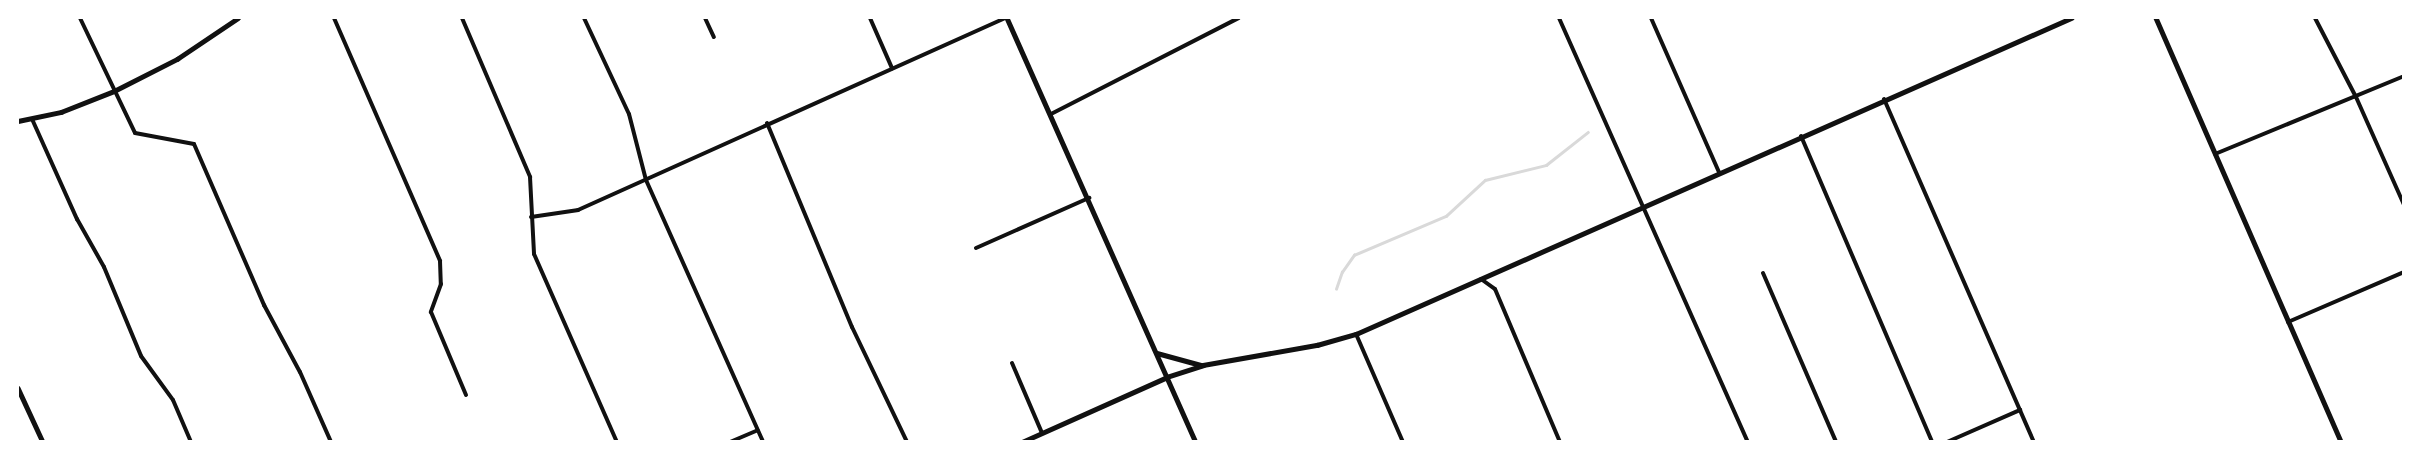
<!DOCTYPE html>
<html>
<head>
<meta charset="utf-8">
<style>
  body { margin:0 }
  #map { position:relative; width:2421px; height:459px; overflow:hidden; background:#fff; font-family:"Public Sans",sans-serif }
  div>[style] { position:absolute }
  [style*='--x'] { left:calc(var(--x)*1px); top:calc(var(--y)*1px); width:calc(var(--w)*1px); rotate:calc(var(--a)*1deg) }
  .stream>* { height:2.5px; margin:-1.25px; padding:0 1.25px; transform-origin:1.25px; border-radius:1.25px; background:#d9d9d9 }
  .minor>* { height:4px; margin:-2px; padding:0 2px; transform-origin:2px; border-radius:2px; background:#111 }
  .tertiary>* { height:4.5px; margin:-2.25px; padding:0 2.25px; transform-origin:2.25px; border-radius:2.25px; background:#111 }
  span { translate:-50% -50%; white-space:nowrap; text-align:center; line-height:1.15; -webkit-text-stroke:4px #fff; paint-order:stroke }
  .frame { position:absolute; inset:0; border:19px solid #fff; pointer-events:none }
</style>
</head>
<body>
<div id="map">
  <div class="stream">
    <div style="--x:1336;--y:289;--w:18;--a:-71"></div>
    <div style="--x:1342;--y:272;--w:21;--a:-55"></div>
    <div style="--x:1354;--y:255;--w:100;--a:-23"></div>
    <div style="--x:1446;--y:216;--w:53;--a:-42.7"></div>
    <div style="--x:1485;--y:180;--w:63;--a:-13.8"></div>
    <div style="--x:1546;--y:165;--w:53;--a:-38.2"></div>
  </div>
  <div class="minor">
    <div style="--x:80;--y:18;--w:127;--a:64.4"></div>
    <div style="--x:135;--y:133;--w:60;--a:10.6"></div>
    <div style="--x:194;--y:144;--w:176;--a:66.5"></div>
    <div style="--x:264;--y:305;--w:76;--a:61.8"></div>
    <div style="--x:300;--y:372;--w:77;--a:66.1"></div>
    <div style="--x:334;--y:18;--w:265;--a:66.4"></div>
    <div style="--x:440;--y:261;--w:23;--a:88"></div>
    <div style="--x:441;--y:284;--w:30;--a:110"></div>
    <div style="--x:431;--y:312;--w:90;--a:67.1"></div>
    <div style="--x:462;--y:18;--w:173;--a:66.8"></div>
    <div style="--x:530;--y:177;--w:77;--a:87"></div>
    <div style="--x:534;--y:254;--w:206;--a:66.2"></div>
    <div style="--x:584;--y:18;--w:106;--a:64.9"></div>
    <div style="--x:629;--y:114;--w:68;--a:75.6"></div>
    <div style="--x:646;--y:180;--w:287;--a:65.9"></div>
    <div style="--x:705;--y:18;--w:21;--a:65"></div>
    <div style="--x:870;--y:18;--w:55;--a:66.3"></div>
    <div style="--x:1559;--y:18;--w:464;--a:66"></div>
    <div style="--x:1651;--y:18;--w:168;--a:66.2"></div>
    <div style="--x:2315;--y:18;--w:89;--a:62.6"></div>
    <div style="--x:2356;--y:97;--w:118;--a:66"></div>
    <div style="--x:1884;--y:99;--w:374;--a:66.4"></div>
    <div style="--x:1051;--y:114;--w:211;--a:-27.1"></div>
    <div style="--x:32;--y:119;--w:110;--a:65.8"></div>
    <div style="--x:77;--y:219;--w:55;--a:60.6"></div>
    <div style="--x:104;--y:267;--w:96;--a:67.4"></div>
    <div style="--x:141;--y:356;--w:54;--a:54"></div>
    <div style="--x:173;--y:400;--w:46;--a:66.8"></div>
    <div style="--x:767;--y:123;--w:221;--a:67.4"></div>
    <div style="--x:852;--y:327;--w:127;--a:64.4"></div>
    <div style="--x:1801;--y:136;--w:333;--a:66.8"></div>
    <div style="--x:2215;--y:154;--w:204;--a:-22.4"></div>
    <div style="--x:531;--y:217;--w:48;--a:-8.5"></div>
    <div style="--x:578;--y:210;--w:469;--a:-24.2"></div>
    <div style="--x:976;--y:248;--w:124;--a:-23.9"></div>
    <div style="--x:1763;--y:273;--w:184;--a:66.6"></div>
    <div style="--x:1481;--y:279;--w:17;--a:36"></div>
    <div style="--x:1495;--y:289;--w:166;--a:67"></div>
    <div style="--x:2288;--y:322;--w:126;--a:-23.3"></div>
    <div style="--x:1356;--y:334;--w:118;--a:66.5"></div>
    <div style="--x:1012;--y:363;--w:76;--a:66.8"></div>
    <div style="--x:730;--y:442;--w:30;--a:-23"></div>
    <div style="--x:1947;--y:442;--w:80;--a:-23.7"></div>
  </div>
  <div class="tertiary">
    <div style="--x:1007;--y:18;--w:464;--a:66"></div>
    <div style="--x:2156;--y:18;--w:463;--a:66.4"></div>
    <div style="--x:18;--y:121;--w:44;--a:-11.8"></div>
    <div style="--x:61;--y:112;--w:57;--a:-21.6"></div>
    <div style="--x:114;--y:91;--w:71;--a:-26.9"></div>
    <div style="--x:177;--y:59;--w:73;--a:-33.9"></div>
    <div style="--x:1157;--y:353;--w:46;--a:15.3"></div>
    <div style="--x:18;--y:388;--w:60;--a:65.2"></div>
    <div style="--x:1022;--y:442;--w:159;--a:-24.1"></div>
    <div style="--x:1167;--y:377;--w:38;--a:-18"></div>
    <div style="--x:1203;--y:365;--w:116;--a:-10"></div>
    <div style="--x:1317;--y:345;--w:41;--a:-15.8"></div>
    <div style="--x:1356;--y:334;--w:782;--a:-23.84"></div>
  </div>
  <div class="frame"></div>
</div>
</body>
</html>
